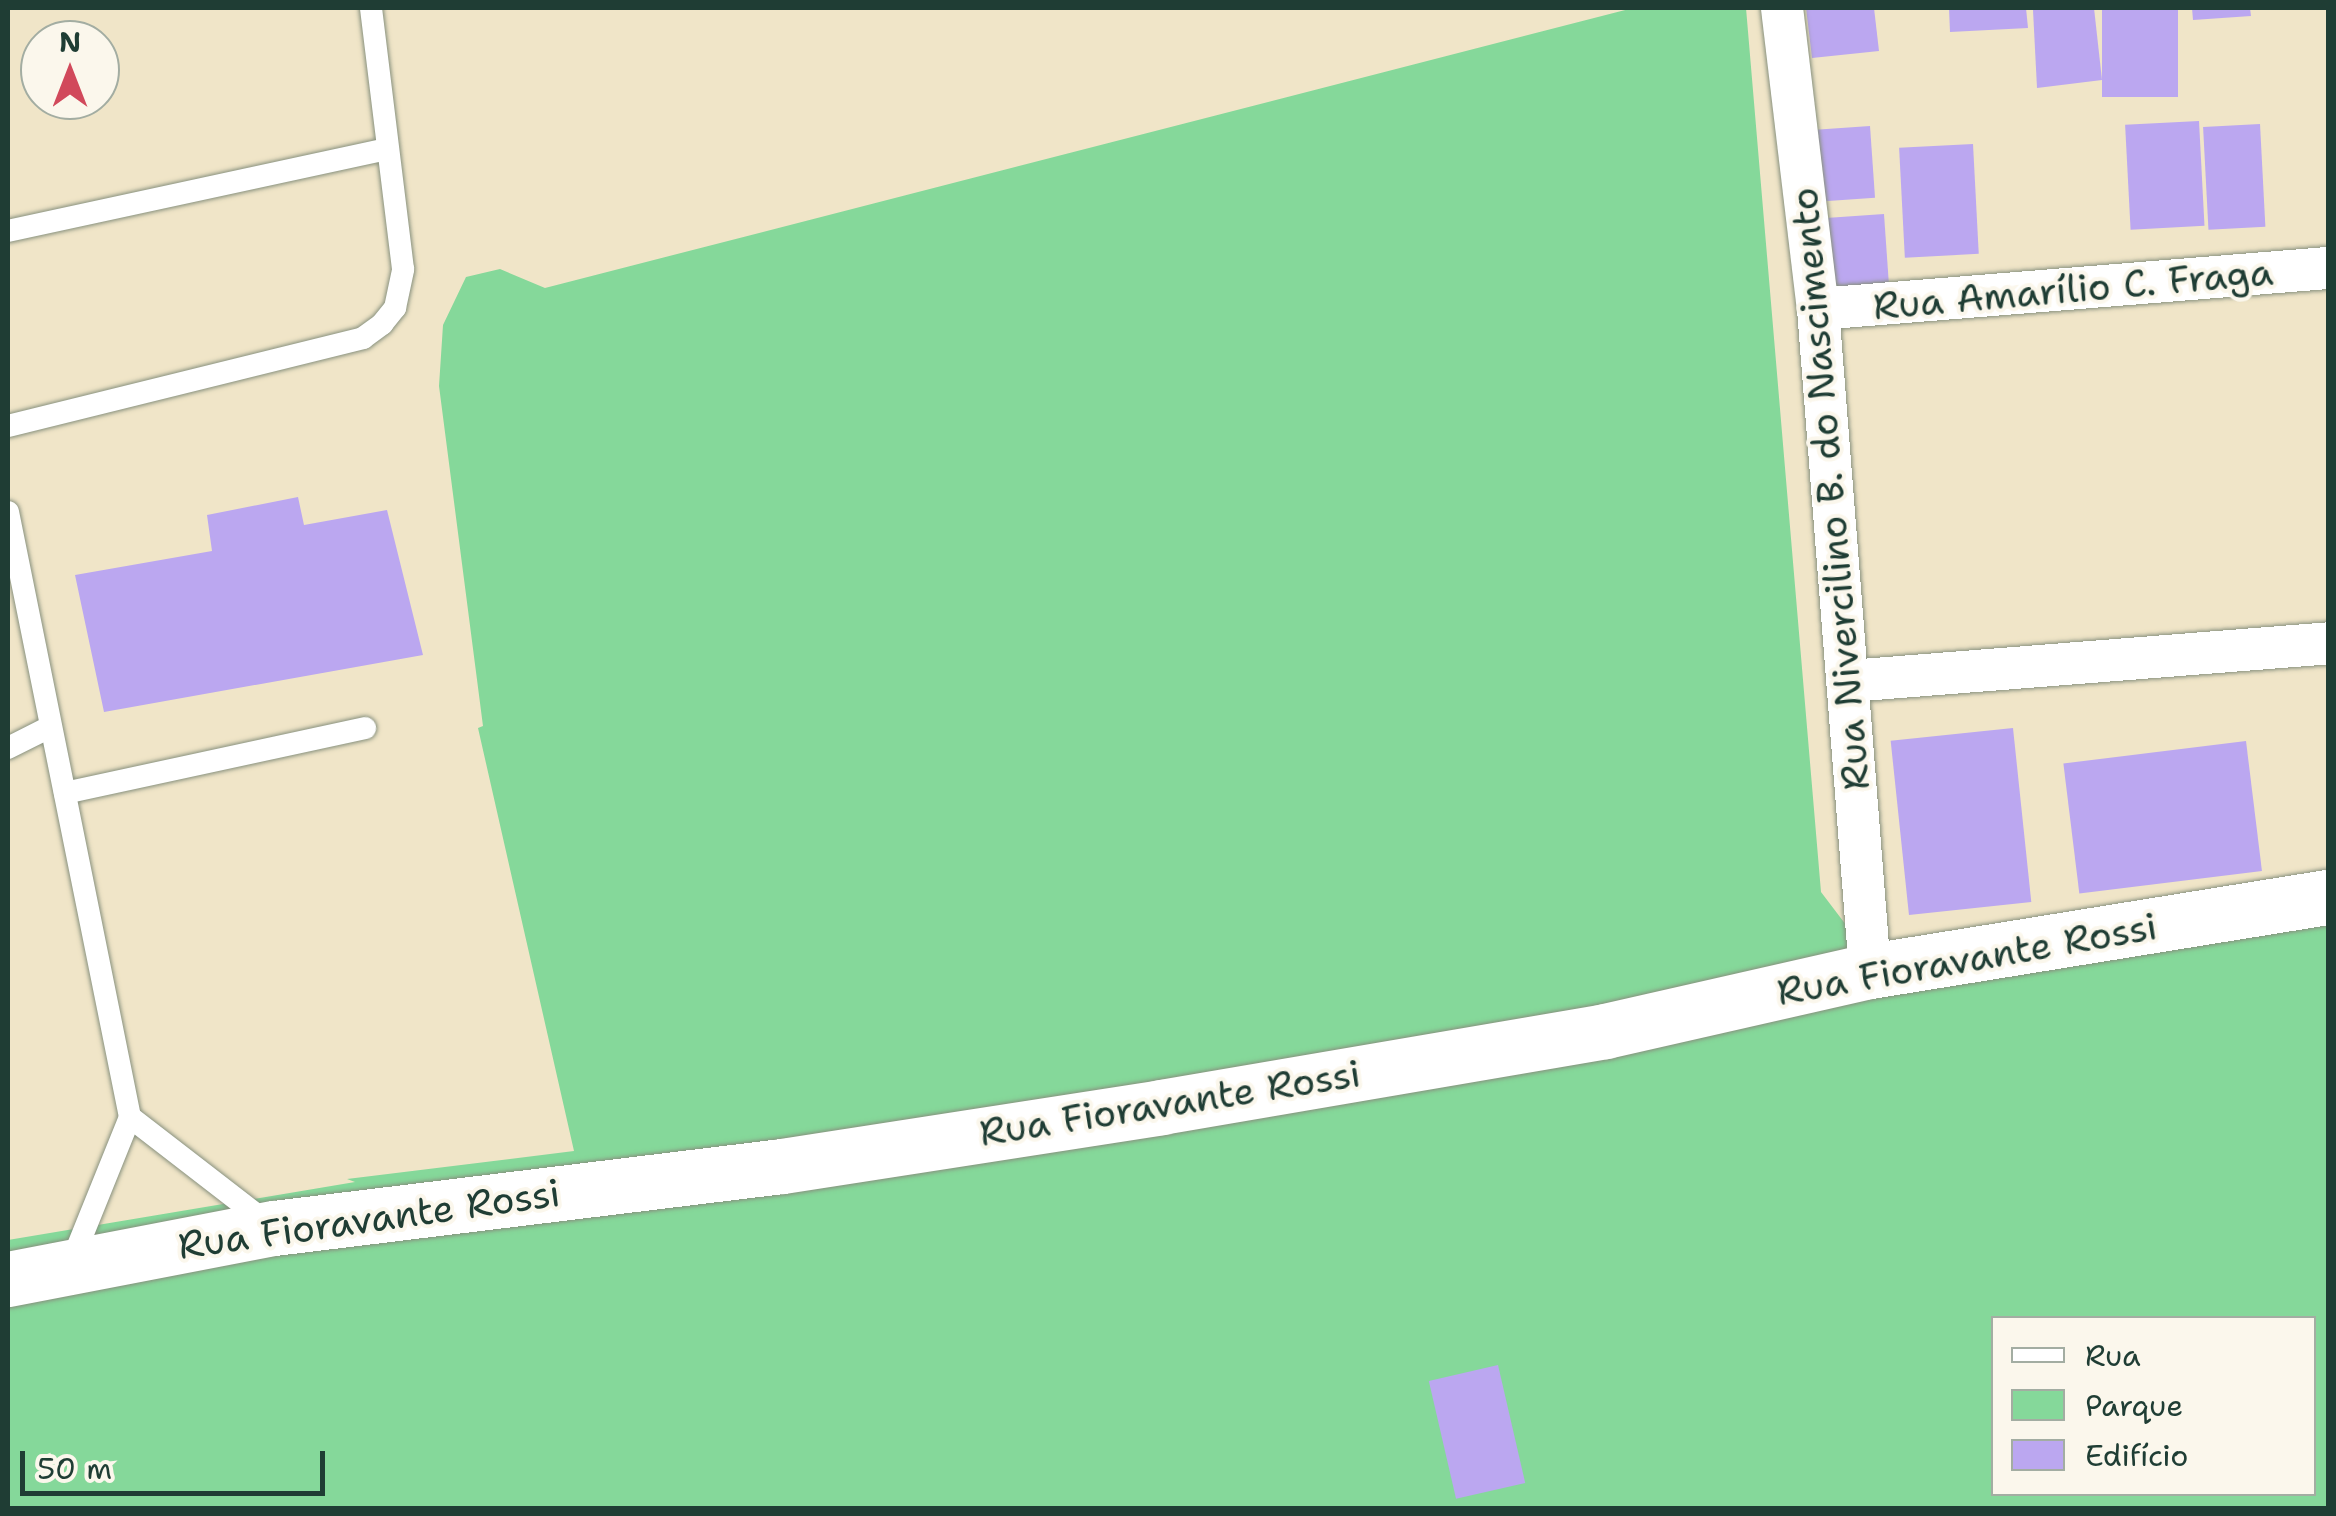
<!DOCTYPE html>
<html>
<head>
<meta charset="utf-8">
<style>
  body { margin:0 }
  #map { position:relative; width:2336px; height:1516px; overflow:hidden; background:#f0e5c8; font-family:"Shantell Sans",sans-serif }
  div>[style] { position:absolute }
  [style*='--x'] { left:calc(var(--x)*1px); top:calc(var(--y)*1px); width:calc(var(--w)*1px); rotate:calc(var(--a)*1deg) }
  .green>* { inset:0; background:#85d89a }
  .building>* { inset:0; background:#bba7f0; transform-origin:0 0 }
  .roads { filter:drop-shadow(0 0 2px #88917e) drop-shadow(0 0 2px #88917e) }
  .service>* { height:22px; margin:-11px; padding:0 11px; transform-origin:11px; border-radius:11px; background:#fff }
  .minor>* { height:42px; margin:-21px; padding:0 21px; transform-origin:21px; border-radius:21px; background:#fff }
  .tertiary>* { height:55px; margin:-27.5px; padding:0 27.5px; transform-origin:27.5px; border-radius:27.5px; background:#fff }
  span { translate:-50% -50%; white-space:nowrap; text-align:center; line-height:1.15; -webkit-text-stroke:8px #fbf7ec; paint-order:stroke }
  .street-label { font-size:38px; color:#1f3d34 }
  .frame { position:absolute; inset:0; border:10px solid #1f3d34; pointer-events:none }
  .legend { position:absolute; left:1991px; top:1316px; width:325px; height:180px; box-sizing:border-box; background:#fbf7ec; border:2px solid #a3ada2; margin:0; padding:12px 18px; list-style:none; font-size:30px; color:#1f3d34 }
  .legend li { display:flex; align-items:center; gap:20px; height:50px }
  .legend b { width:50px; border:2px solid #a3ada2 }
  .north { position:absolute; left:20px; top:20px; width:100px; height:100px; box-sizing:border-box; background:#fbf7ec; border:2px solid #a3ada2; border-radius:50%; rotate:0deg; font-size:28px; font-weight:700; line-height:40px; text-align:center; color:#1f3d34 }
  .north::after { content:''; display:block; margin:auto; width:35px; height:45px; background:#d1495b; clip-path:polygon(50% 0,100% 100%,50% 72%,0 100%) }
  .scale { position:absolute; left:20px; top:1451px; width:305px; height:45px; box-sizing:border-box; border:5px solid #1f3d34; border-top:0; padding-left:12px; font-size:30px; line-height:35px; white-space:nowrap; color:#1f3d34; -webkit-text-stroke:8px #fbf7ec; paint-order:stroke }
</style>
</head>
<body>
<div id="map">
  <div class="green">
    <div style="clip-path:polygon(evenodd,1633px 8px,1746px 8px,1821px 892px,1878px 967px,2328px 908px,2328px 1508px,8px 1508px,8px 1240px,355px 1182px,347px 1179px,574px 1151px,478px 728px,483px 726px,439px 386px,443px 325px,466px 277px,500px 269px,545px 288px,1633px 8px,1994px 1318px,2314px 1318px,2314px 1494px,1994px 1494px,1994px 1318px)"></div>
  </div>
  <div class="building">
    <div style="clip-path:polygon(1806px 8px,1874px 8px,1879px 51px,1812px 58px)"></div>
    <div style="clip-path:polygon(1949px 8px,2026px 8px,2028px 28px,1950px 32px)"></div>
    <div style="clip-path:polygon(2063px 8px,2094px 8px,2102px 80px,2037px 88px,2033px 10px)"></div>
    <div style="left:2102px;top:8px;width:76px;height:89px"></div>
    <div style="clip-path:polygon(2192px 8px,2250px 8px,2251px 16px,2193px 20px)"></div>
    <div style="left:2199px;top:121px;width:105px;height:74px;rotate:87deg"></div>
    <div style="left:2260px;top:124px;width:103px;height:57px;rotate:87deg"></div>
    <div style="left:1870px;top:126px;width:72px;height:58px;rotate:86deg"></div>
    <div style="left:1973px;top:144px;width:110px;height:74px;rotate:87deg"></div>
    <div style="left:1884px;top:214px;width:72px;height:58px;rotate:86deg"></div>
    <div style="clip-path:polygon(298px 497px,304px 525px,387px 510px,423px 655px,104px 712px,75px 575px,212px 551px,207px 515px)"></div>
    <div style="left:2013px;top:728px;width:175px;height:123px;rotate:84deg"></div>
    <div style="left:2246px;top:741px;width:131px;height:184px;rotate:83deg"></div>
    <div style="left:1498px;top:1365px;width:121px;height:71px;rotate:77deg"></div>
  </div>
  <div class="roads">
    <div class="service">
      <div style="--x:8;--y:231;--w:385;--a:-12.2"></div>
      <div style="--x:8;--y:426;--w:366;--a:-13.9"></div>
      <div style="--x:363;--y:338;--w:24;--a:-36"></div>
      <div style="--x:382;--y:324;--w:21;--a:-51"></div>
      <div style="--x:395;--y:308;--w:40;--a:-78"></div>
      <div style="--x:403;--y:269;--w:263;--a:-97"></div>
      <div style="--x:8;--y:512;--w:617;--a:78.6"></div>
      <div style="--x:130;--y:1117;--w:157;--a:112"></div>
      <div style="--x:8;--y:748;--w:47;--a:-26.6"></div>
      <div style="--x:65;--y:793;--w:307;--a:-12.2"></div>
      <div style="--x:130;--y:1117;--w:173;--a:37.7"></div>
    </div>
    <div class="minor">
      <div style="--x:1782;--y:8;--w:303;--a:83.2"></div>
      <div style="--x:1818;--y:309;--w:664;--a:85.51"></div>
      <div style="--x:1818;--y:309;--w:512;--a:-4.6"></div>
      <div style="--x:1849;--y:681;--w:481;--a:-4.5"></div>
    </div>
    <div class="tertiary">
      <div style="--x:8;--y:1279;--w:271;--a:-10.9"></div>
      <div style="--x:274;--y:1228;--w:512;--a:-6.96"></div>
      <div style="--x:782;--y:1166;--w:384;--a:-8.8"></div>
      <div style="--x:1161;--y:1107;--w:450;--a:-9.7"></div>
      <div style="--x:1605;--y:1031;--w:272;--a:-12.8"></div>
      <div style="--x:1870;--y:971;--w:464;--a:-9.2"></div>
    </div>
  </div>
  <div class="street-label">
    <span style="left:2073px;top:289px;rotate:-5deg">Rua Amarílio C. Fraga</span>
    <span style="left:1830px;top:489px;rotate:-95deg">Rua Nivercilino B. do Nascimento</span>
    <span style="left:1967px;top:959px;rotate:-10deg">Rua Fioravante Rossi</span>
    <span style="left:1170px;top:1103px;rotate:-9deg">Rua Fioravante Rossi</span>
    <span style="left:369px;top:1219px;rotate:-8deg">Rua Fioravante Rossi</span>
  </div>
  <div class="frame"></div>
  <ul class="legend">
  <li><b style="height:12px;background:#fff"></b>Rua</li>
  <li><b style="height:28px;background:#85d89a"></b>Parque</li>
  <li><b style="height:28px;background:#bba7f0"></b>Edifício</li>
  </ul>
  <div class="north">N</div>
  <div class="scale">50 m</div>
</div>
</body>
</html>
